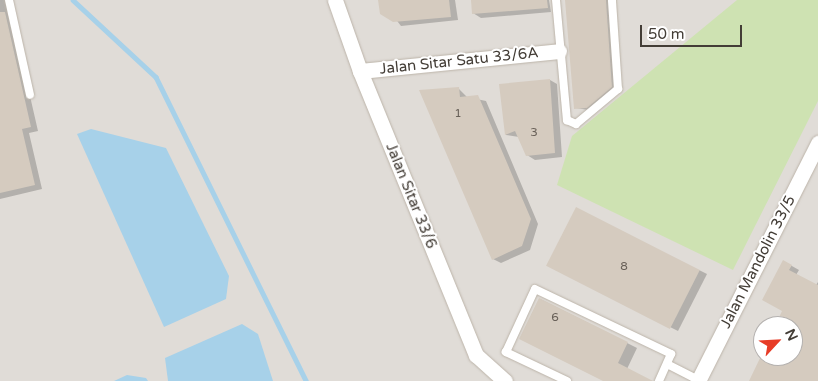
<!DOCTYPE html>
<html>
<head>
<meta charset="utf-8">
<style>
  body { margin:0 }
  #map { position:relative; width:818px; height:381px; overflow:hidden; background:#f1ede6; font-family:"Varela Round",sans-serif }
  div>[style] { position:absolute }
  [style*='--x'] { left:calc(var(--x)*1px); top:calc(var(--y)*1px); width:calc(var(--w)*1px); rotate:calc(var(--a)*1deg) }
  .industrial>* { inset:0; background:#e0dcd7 }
  .green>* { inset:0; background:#cee2b2 }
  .water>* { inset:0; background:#a7d1e9 }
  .shadow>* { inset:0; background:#0003 }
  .stream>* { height:4.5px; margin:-2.25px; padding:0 2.25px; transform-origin:2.25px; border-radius:2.25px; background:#a7d1e9 }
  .building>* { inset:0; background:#d5cbbf; transform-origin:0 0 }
  .roads { filter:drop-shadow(0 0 1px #bcb4a9) drop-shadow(0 0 1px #bcb4a9) }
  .service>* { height:8px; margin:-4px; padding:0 4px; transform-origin:4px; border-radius:4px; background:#fff }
  .minor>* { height:15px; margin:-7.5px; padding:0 7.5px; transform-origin:7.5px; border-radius:7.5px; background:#fff }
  span { translate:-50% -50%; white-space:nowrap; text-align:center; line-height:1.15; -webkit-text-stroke:4px #fff; paint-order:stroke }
  .number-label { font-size:12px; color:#686058 }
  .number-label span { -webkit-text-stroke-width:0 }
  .street-label { font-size:15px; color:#433d36 }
  .north { position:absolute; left:753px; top:316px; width:50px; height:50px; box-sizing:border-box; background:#fff; border:1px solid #b4b1af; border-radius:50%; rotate:65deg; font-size:14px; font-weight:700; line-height:20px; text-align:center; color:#433d36 }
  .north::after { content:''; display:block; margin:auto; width:18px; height:22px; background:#e73c27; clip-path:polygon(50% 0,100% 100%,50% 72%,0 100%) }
  .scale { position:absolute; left:640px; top:25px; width:102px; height:22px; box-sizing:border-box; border:2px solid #433d36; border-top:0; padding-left:6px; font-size:15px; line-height:18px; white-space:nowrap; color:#433d36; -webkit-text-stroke:4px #fff; paint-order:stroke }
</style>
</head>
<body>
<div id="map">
  <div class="industrial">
    <div style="clip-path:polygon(evenodd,0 0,818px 0,818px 381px,0 381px,0 0,763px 326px,793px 326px,793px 356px,763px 356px,763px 326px)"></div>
  </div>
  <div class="green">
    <div style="clip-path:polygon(737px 0,818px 0,818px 101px,733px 270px,557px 185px,572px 136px)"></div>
  </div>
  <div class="water">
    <div style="clip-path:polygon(91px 129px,166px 148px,229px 276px,226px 299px,164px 327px,77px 134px)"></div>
    <div style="clip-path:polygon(242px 324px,258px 334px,273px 381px,168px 381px,165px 358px)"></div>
    <div style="clip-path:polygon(127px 375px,146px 378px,148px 381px,114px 381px)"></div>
  </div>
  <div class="shadow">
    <div style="clip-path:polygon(0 0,8px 0,38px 131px,29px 133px,42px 189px,0 199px)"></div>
    <div style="clip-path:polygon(381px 0,455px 0,458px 20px,401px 26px)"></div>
    <div style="clip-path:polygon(473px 0,549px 0,551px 12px,481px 18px,473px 13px)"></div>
    <div style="clip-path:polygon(566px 0,614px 0,619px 91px,595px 111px,576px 108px)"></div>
    <div style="clip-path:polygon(550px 80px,557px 84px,562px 157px,535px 160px,527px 155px,519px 137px,506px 135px,500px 85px)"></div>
    <div style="clip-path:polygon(458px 88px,467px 97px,486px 101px,538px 224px,530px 250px,501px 263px,493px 259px,421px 91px)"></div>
    <div style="clip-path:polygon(783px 261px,799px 270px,796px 275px,816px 285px,818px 282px,818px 381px,750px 381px,763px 354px,793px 356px,793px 326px,780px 326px,787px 312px)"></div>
    <div style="clip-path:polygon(556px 270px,699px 270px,707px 274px,678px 331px)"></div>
    <div style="clip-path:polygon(540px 299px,637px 348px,627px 369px,650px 381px,604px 381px)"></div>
  </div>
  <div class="stream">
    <div style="--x:73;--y:0;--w:113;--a:42.9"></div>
    <div style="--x:156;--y:77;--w:339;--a:63.7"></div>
  </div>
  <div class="building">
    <div style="clip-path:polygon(378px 0,449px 0,451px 17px,393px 22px,380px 14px)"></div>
    <div style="clip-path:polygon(471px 0,547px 0,548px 8px,472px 14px)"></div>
    <div style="clip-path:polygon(565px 0,606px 0,612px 87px,587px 108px,574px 109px)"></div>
    <div style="clip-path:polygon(0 12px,5px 12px,31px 127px,22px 129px,35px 185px,0 193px)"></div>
    <div style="clip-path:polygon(550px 79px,555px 153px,526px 156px,515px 131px,505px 135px,499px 84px)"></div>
    <div style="clip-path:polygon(459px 87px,460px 97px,478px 95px,531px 219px,522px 246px,492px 260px,419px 90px)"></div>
    <div style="left:576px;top:207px;width:139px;height:66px;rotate:27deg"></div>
    <div style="clip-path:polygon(783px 260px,792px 265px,789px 270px,818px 285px,818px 381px,749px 381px,761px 356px,793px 356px,793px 326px,775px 326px,782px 311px,762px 300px)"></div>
    <div style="clip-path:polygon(539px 298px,628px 342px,618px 363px,653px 381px,603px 381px,519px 339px)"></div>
  </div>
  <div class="roads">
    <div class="service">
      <div style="--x:9;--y:0;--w:97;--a:77.5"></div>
      <div style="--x:556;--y:0;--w:121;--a:84.8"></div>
      <div style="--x:567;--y:120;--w:10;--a:24"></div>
      <div style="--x:576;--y:124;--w:55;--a:-39.8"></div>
      <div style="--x:618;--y:89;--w:89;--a:-93.9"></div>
      <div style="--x:667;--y:364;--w:36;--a:27"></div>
      <div style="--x:567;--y:381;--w:68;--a:-154.6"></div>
      <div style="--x:506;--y:352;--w:69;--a:-65.3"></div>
      <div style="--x:535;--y:289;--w:151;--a:25.5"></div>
      <div style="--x:671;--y:354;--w:30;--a:114"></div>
    </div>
    <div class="minor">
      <div style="--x:335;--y:0;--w:75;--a:70.6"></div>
      <div style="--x:360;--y:71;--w:307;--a:67.8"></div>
      <div style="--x:476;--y:355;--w:39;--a:42"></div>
      <div style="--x:360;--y:71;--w:200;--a:-5.7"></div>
      <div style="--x:698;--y:381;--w:267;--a:-63.2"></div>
    </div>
  </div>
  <div class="number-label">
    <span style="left:458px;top:114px">1</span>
    <span style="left:534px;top:133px">3</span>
    <span style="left:624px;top:267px">8</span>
    <span style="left:555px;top:318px">6</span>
  </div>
  <div class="street-label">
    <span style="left:459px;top:61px;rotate:-6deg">Jalan Sitar Satu 33/6A</span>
    <span style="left:411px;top:196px;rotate:68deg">Jalan Sitar 33/6</span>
    <span style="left:758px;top:262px;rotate:-63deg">Jalan Mandolin 33/5</span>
  </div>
  <div class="north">N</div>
  <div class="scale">50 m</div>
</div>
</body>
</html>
